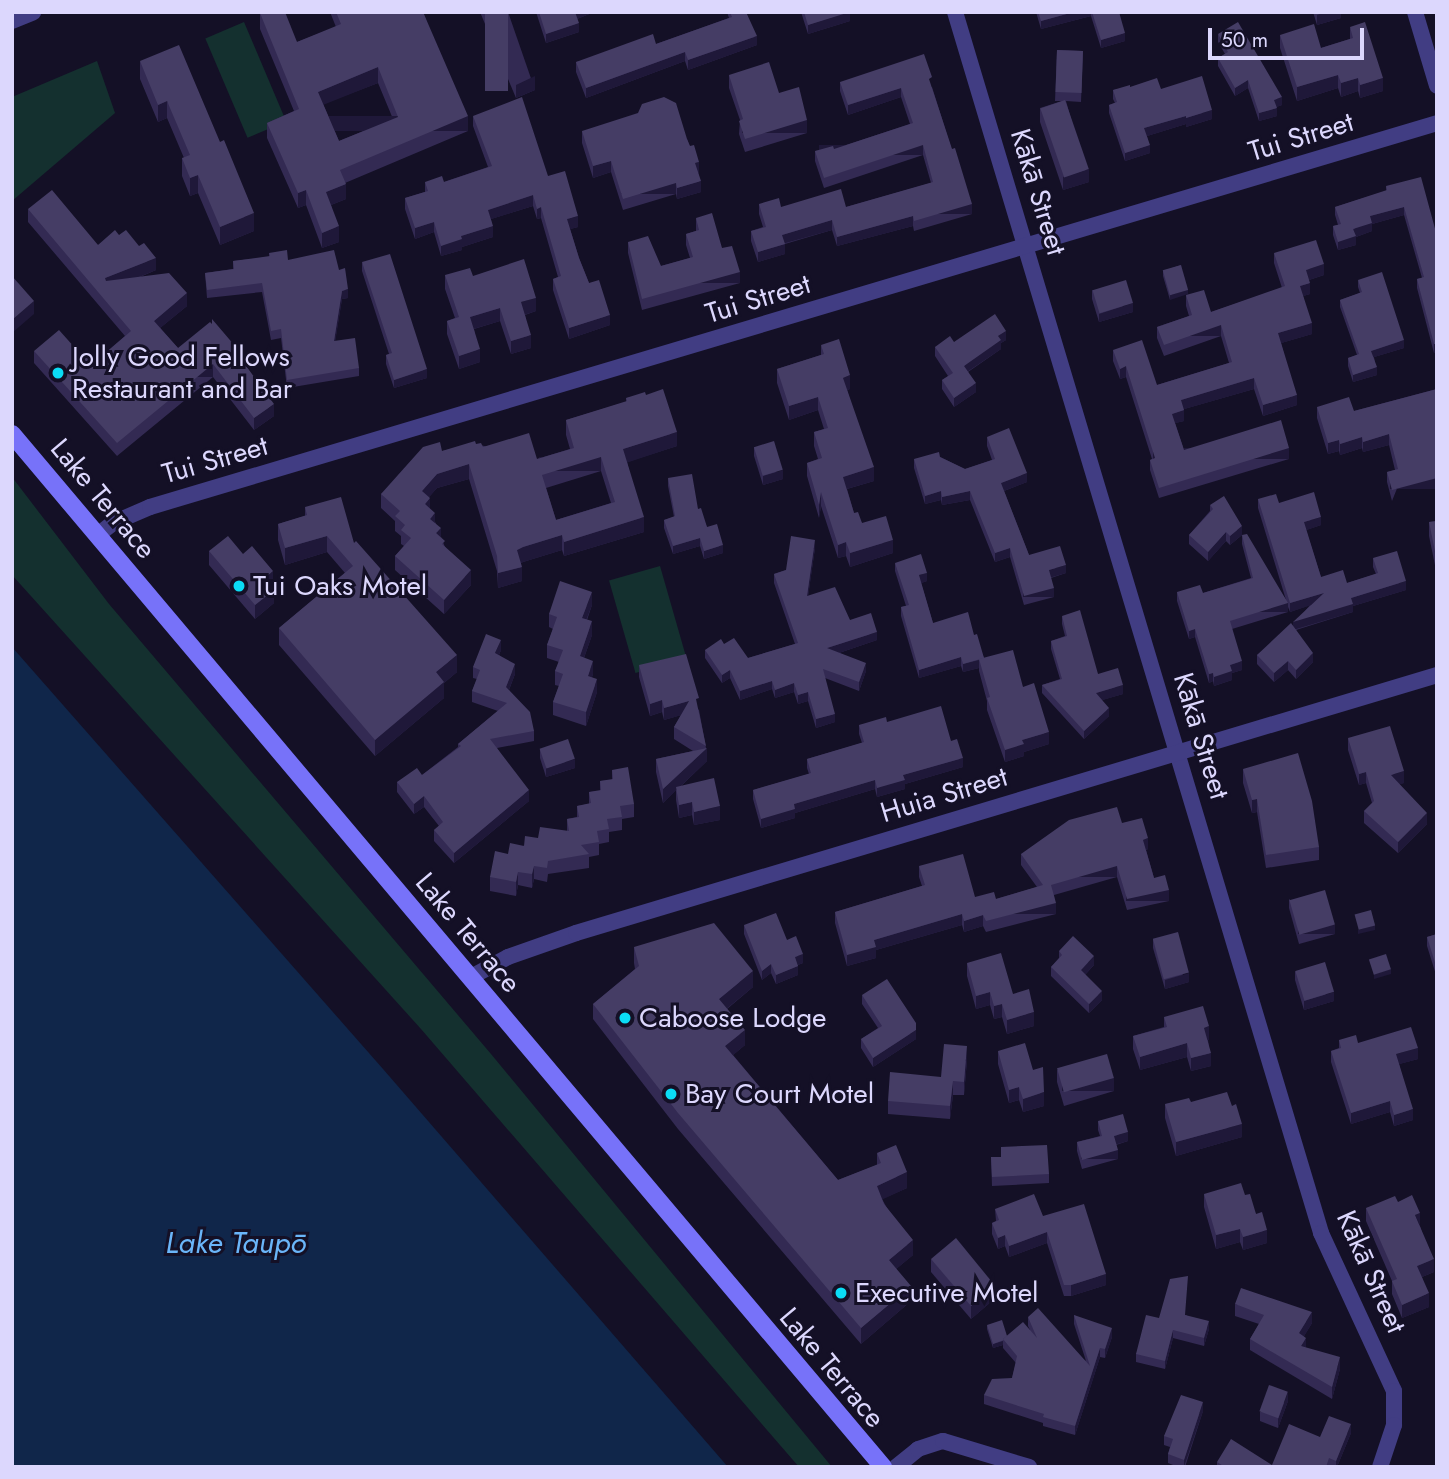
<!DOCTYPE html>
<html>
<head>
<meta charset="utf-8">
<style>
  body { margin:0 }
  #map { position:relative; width:1449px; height:1479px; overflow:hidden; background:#141026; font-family:Jost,sans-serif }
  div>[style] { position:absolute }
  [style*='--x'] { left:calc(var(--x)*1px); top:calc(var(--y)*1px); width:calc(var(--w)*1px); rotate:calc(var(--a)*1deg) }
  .green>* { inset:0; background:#14302f; transform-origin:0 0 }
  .water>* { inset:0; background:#10264a }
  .minor>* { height:16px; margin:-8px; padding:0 8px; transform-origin:8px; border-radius:8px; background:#413d83 }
  .tertiary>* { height:18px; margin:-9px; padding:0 9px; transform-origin:9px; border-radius:9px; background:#413d83 }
  .secondary>* { height:18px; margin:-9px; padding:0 9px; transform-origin:9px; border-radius:9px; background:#7772f9 }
  .wall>* { inset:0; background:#332a53 }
  .shaded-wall>* { inset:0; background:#1f1839; transform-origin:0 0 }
  .building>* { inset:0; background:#453d65; transform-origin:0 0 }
  .dots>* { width:19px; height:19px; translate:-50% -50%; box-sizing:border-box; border:4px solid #141026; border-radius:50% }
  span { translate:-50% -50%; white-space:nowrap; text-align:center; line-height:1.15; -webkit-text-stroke:6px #141026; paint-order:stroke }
  .street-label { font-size:28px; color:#dcd7fd }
  .poi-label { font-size:28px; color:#dcd7fd }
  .left { translate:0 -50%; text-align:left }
  .water-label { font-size:30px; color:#6ab5f9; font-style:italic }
  .frame { position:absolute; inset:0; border:14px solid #dcd7fd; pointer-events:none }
  .scale { position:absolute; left:1208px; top:28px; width:156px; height:32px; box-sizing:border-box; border:4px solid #dcd7fd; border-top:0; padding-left:9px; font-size:21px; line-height:24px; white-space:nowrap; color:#dcd7fd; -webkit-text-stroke:5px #141026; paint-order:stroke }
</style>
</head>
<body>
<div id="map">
  <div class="green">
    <div style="left:244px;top:22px;width:108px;height:42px;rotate:67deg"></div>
    <div style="clip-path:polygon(97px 61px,115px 113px,12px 201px,12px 97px)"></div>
    <div style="clip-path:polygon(12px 477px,109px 604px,491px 1054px,832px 1467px,799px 1467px,421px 1029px,12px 575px)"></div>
    <div style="left:660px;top:566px;width:96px;height:53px;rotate:74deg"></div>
  </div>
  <div class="water">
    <div style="clip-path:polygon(12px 647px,383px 1069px,728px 1467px,12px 1467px)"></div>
  </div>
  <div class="minor">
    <div style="--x:955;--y:12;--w:1275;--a:73.31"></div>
    <div style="--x:1321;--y:1233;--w:174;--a:65.2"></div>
    <div style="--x:1394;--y:1391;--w:34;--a:90"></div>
    <div style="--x:1394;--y:1425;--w:44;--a:108.4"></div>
    <div style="--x:1415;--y:12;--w:77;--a:73.4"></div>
    <div style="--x:99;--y:534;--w:18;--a:-38"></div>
    <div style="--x:113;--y:523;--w:40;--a:-23.4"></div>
    <div style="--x:150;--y:507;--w:1343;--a:-16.61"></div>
    <div style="--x:471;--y:977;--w:42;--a:-28.4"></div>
    <div style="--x:508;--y:957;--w:72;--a:-19.4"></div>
    <div style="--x:576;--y:933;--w:899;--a:-16.68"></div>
    <div style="--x:896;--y:1467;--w:28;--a:-39"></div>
    <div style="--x:918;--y:1449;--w:26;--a:-18"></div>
    <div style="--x:943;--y:1441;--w:90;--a:16.8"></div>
  </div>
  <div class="tertiary">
    <div style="--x:12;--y:20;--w:22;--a:-22"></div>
  </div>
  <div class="secondary">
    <div style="--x:12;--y:434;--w:1351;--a:49.86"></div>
  </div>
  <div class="wall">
    <div style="clip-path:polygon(evenodd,330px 12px,423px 12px,468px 131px,345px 183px,346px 199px,331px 205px,339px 242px,322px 248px,306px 205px,298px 208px,267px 138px,267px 123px,294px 111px,260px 29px,260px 13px,297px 42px,336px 27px,330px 12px,378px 83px,393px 119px,339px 141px,323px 104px,378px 83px)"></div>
    <div style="clip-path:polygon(480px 12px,508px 12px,535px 90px,516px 98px)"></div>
    <div style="clip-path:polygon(536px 12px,594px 12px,577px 19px,579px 32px,546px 43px)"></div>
    <div style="clip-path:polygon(727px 12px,746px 12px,757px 45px,688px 70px,685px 61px,586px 98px,576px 72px,576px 62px,656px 44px,729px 18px)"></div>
    <div style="clip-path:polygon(801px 12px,852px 12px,850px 13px,850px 21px,808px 34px)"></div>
    <div style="clip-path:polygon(1036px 12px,1119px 12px,1125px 41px,1101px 48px,1091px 16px,1041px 29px)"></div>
    <div style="clip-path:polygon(1313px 12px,1341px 12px,1341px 18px,1317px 25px)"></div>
    <div style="clip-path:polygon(1350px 27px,1383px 91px,1360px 98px,1358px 91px,1341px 97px,1338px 88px,1297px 101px,1280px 48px,1280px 35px,1321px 48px,1350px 39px)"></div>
    <div style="clip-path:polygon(1218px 34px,1282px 105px,1276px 107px,1277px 116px,1259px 121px,1248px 88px,1235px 96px,1218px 66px,1218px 58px,1225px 54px,1218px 42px)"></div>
    <div style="clip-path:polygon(1057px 50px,1083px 51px,1081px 102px,1066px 101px,1089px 182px,1063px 190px,1040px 122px,1040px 108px,1062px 101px,1055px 101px)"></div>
    <div style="clip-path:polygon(140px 61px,254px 231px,220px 245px,198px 193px,190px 196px,182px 176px,182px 158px,184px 158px,167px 118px,158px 122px,140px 79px)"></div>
    <div style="clip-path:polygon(729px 75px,779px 93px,807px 133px,745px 152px,739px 134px,740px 120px,729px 88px)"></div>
    <div style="clip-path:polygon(840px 82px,932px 87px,972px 214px,914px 231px,913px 226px,837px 246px,832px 230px,785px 244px,785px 254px,758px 262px,751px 241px,751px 231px,763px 227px,759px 214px,759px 204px,781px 207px,846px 207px,931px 183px,923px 155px,824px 188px,815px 161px,815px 151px,834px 149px,910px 124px,901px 97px,848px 115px,840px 91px)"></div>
    <div style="clip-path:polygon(1130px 87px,1161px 89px,1212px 119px,1186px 127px,1186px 124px,1147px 136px,1150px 153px,1125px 161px,1109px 113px,1109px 105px,1115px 103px,1113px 99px,1113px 90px)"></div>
    <div style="clip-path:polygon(473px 116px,548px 176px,578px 227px,570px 229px,579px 258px,589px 283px,610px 325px,569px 339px,553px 290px,553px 279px,558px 277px,541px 218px,537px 219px,533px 206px,491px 219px,493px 237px,462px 247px,462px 250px,441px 256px,434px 232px,415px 239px,405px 209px,405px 198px,425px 192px,425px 182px,444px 182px,488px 167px,473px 126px)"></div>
    <div style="clip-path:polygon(582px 131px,687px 139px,699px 173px,698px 173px,701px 192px,677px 199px,676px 194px,623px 210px,611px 172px,593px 178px,582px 143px)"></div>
    <div style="clip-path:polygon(1386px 186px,1437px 236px,1437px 352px,1434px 353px,1417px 288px,1417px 279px,1422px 278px,1404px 215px,1372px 224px,1372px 231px,1356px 237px,1356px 245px,1338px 250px,1333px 235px,1333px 226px,1338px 225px,1335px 215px,1335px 207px,1386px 191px)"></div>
    <div style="clip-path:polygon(28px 209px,98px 245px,119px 235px,156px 270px,140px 277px,187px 306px,160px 328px,178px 348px,235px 351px,274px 416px,254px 430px,213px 377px,117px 456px,34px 363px,34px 351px,96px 361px,125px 336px,28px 222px)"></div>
    <div style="clip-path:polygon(696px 218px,722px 248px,740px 283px,642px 310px,628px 253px,628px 242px,661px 266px,690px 258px,686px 245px,686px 234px,696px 231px)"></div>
    <div style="clip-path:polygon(269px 253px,288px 260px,339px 270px,348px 298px,342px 299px,335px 341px,359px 368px,359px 376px,287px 388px,281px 338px,271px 340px,262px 292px,207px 298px,205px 273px,233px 269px,233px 261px,269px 257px)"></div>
    <div style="clip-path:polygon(1274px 253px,1324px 275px,1309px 280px,1310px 294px,1303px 296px,1312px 334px,1281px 343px,1297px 405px,1263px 416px,1254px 389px,1184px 409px,1184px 421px,1175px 423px,1184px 450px,1289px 459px,1159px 498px,1150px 470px,1150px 460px,1152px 459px,1126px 377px,1120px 379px,1113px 361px,1113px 350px,1157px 385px,1229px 363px,1221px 336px,1164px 356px,1157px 338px,1157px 327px,1189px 316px,1186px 306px,1186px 295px,1211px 312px,1282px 288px,1274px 263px)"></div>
    <div style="clip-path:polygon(362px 262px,427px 378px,394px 388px,386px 364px,386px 355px,389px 354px,362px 271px)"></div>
    <div style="clip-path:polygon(1181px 265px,1170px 300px,1163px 276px,1163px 271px)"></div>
    <div style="clip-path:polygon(445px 275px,473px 276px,536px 311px,525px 315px,531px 348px,511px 354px,500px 321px,474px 329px,480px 362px,459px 369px,447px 334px,447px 321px,455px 318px,445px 289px)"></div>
    <div style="clip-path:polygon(1358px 280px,1404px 348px,1374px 357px,1377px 375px,1353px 382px,1348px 366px,1348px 358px,1357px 355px,1340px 307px,1340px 300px,1360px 293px,1358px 287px)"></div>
    <div style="clip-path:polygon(1092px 290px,1133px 312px,1099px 322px,1092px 299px)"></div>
    <div style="clip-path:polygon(1006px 340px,1001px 343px,1001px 349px,968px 372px,976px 392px,954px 407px,942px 389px,942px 380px,948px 376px,935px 356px,935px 347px,954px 342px)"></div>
    <div style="clip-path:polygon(821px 345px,850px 389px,847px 390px,874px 481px,847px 489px,854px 513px,862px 523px,893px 553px,850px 567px,846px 556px,838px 558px,821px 506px,819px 518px,807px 476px,807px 463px,818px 459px,814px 446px,814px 432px,824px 429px,818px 410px,789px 420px,777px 383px,777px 369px,821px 355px)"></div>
    <div style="clip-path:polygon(1437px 389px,1392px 501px,1387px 482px,1387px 472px,1395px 470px,1389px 445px,1363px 452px,1362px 448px,1340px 455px,1339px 451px,1328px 454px,1317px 418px,1317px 407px,1354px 411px)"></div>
    <div style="clip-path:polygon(evenodd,646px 395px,677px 446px,627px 462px,644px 532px,564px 556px,562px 550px,523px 562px,521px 563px,522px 581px,498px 588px,497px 571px,469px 479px,437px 488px,429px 497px,430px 509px,445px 547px,471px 585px,444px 614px,395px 570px,395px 556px,404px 546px,401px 544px,401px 536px,395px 531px,395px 521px,381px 508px,381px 494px,442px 451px,476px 444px,537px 459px,570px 449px,566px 435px,566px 420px,626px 402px,626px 398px,646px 395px,601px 471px,611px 503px,556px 520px,546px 488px,601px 471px)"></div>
    <div style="clip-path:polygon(987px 437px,1027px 482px,1004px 491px,1029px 555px,1066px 573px,1051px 578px,1054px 597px,1024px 605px,1010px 557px,995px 562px,970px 500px,942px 505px,941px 500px,925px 504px,914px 468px,914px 459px,940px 457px,965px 469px,992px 460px,987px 446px)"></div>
    <div style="clip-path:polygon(754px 447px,783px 479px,763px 485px,754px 456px)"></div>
    <div style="clip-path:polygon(668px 478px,698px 509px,707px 527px,723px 553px,704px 559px,700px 546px,673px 554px,664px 528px,664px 520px,674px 517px,668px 486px)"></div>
    <div style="clip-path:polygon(1258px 499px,1279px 503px,1321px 525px,1306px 530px,1321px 577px,1347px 583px,1376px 574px,1373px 567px,1373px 558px,1406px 590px,1353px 606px,1353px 612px,1296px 630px,1313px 662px,1296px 679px,1288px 670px,1274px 682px,1257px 664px,1257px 655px,1293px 626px,1310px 605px,1290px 612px,1288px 607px,1288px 612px,1232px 629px,1242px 670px,1232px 673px,1232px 680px,1214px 686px,1213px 681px,1209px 683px,1195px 637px,1189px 639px,1177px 601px,1177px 592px,1203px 593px,1251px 578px,1242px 544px,1242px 535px,1286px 600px,1258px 508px)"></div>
    <div style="clip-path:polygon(1210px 505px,1242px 535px,1230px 545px,1226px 541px,1208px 561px,1189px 544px,1189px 535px,1210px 511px)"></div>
    <div style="clip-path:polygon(305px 507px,354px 543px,457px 672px,444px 683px,444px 698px,375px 756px,279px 645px,279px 628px,345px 573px,327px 552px,285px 565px,278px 540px,278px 524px,305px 516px)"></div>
    <div style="clip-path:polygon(1437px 521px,1437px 575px,1429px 536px,1429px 522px)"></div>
    <div style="clip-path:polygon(815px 548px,808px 596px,850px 620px,877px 640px,839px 653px,866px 671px,859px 691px,825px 678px,835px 722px,816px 728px,808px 701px,798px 704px,794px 692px,775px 698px,772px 689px,740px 700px,730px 678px,722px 683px,705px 658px,705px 650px,724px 644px,748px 658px,795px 644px,774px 583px,774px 574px,786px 570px)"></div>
    <div style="clip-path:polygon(209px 551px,243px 554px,273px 585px,271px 587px,274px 603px,255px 619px,209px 565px)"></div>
    <div style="clip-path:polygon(895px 563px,927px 581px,921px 583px,933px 623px,974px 635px,984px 658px,1023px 687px,1049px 744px,1024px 752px,1024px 756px,1005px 762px,987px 710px,987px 701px,979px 671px,979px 668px,963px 672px,961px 666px,919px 678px,901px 616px,901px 607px,906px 606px,895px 571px)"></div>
    <div style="clip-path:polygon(1437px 575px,1437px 600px,1435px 589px,1435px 576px)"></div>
    <div style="clip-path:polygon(592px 605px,587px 620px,592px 635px,584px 658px,593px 674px,592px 677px,597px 692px,586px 726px,553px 715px,553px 702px,559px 686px,555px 685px,555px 671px,559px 662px,547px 658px,547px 645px,553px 629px,549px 627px,549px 614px)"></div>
    <div style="clip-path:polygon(1062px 616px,1098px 674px,1123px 694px,1102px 700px,1109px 716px,1084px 739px,1042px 693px,1042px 685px,1060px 679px,1051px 649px,1051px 641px,1065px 636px,1062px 624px)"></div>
    <div style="clip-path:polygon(501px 650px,499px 655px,515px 674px,509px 690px,534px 731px,534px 741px,497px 748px,529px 801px,454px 863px,434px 841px,434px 830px,439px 826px,424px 807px,414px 814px,397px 792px,397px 782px,422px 775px,458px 747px,458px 744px,498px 711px,472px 702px,472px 691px,477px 679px,473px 678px,473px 667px)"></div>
    <div style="clip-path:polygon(639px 665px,699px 710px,706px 748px,707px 761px,681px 786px,720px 820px,694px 825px,692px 815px,679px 818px,676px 800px,676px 790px,663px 803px,656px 772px,656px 759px,693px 751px,674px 739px,674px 727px,681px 715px,664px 720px,662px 712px,650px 716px,639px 677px)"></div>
    <div style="clip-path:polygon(887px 722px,951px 741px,963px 767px,905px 784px,905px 789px,877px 797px,875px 789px,795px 813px,795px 818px,761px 828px,753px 799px,753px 790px,809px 774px,807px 768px,807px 759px,862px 743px,859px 734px,859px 725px)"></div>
    <div style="clip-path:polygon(1348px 738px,1404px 783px,1399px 784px,1427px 824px,1398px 853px,1364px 823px,1364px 811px,1372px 803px,1366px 783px,1359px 785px,1348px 750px)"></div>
    <div style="clip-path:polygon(540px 749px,575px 768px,546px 777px,540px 758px)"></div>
    <div style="clip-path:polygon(1243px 769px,1319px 847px,1319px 860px,1266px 868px,1257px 812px,1252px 813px,1243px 783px)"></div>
    <div style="clip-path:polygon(612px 770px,634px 804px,634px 817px,622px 819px,622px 830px,609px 832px,609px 842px,599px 844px,599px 855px,589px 857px,589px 868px,548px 874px,547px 882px,534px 879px,532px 888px,518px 885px,516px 896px,490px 891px,490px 877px,508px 854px,538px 838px,567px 831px,567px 819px,577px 817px,577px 806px,589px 804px,589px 792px,600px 791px,600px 781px,612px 780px)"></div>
    <div style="clip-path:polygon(1122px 823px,1148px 849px,1146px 850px,1154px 878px,1169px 901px,1127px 910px,1117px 877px,1054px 895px,1056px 914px,986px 932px,983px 926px,964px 932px,962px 925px,876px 950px,876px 958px,847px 966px,835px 923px,835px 912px,922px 886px,919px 877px,919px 866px,975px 897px,996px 899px,1037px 887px,1021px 865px,1021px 854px)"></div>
    <div style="clip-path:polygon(1289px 899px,1335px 934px,1299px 944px,1289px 908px)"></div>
    <div style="clip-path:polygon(744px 925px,787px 940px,803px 963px,798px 965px,798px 975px,776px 984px,771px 973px,762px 980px,744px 934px)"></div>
    <div style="clip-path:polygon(1437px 934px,1437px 978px,1427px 946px,1427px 937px)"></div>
    <div style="clip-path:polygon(1153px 939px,1189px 982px,1165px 989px,1153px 948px)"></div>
    <div style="clip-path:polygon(634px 947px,753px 987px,727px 1009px,745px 1045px,733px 1055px,838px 1180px,877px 1165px,877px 1153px,907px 1188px,882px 1199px,913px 1255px,896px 1269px,911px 1301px,861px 1344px,678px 1129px,593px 1019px,593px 1004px,635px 969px,634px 963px)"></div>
    <div style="clip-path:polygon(1059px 951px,1094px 965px,1085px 975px,1102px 1000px,1089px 1013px,1051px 976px,1051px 967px,1059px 958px)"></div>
    <div style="clip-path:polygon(967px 963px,1013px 994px,1034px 1026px,1007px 1034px,1002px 1017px,994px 1019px,990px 1005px,976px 1009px,967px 976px)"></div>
    <div style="clip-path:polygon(1295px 971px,1334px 1001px,1304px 1010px,1295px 980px)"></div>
    <div style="clip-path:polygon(862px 995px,916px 1039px,873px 1067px,861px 1048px,861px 1039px,878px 1028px,862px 1004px)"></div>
    <div style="clip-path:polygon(1164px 1017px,1209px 1040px,1208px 1040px,1211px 1066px,1191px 1071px,1187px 1057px,1140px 1070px,1133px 1049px,1133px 1036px,1164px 1027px)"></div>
    <div style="clip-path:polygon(1339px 1040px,1358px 1043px,1418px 1059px,1399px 1064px,1413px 1120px,1394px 1126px,1390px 1112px,1351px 1124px,1331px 1062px,1331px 1051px,1339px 1048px)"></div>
    <div style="clip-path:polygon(998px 1051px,1033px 1070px,1044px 1106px,1023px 1112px,1019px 1100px,1009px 1103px,998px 1064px)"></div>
    <div style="clip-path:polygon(967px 1060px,964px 1095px,953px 1095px,950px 1119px,888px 1114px,888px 1101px,941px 1077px)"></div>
    <div style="clip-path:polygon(1057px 1070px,1114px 1091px,1064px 1106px,1057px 1082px)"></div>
    <div style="clip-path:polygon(1191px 1102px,1242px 1137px,1176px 1156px,1165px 1118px,1165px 1104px)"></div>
    <div style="clip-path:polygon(1098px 1121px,1128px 1141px,1116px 1145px,1118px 1159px,1082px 1169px,1077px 1151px,1077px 1142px,1100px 1136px,1098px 1130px)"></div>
    <div style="clip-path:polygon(991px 1157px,1049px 1174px,1049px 1183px,992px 1186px)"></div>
    <div style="clip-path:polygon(1204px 1194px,1245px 1195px,1256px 1214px,1267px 1243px,1243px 1250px,1240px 1242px,1216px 1249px,1204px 1207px)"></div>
    <div style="clip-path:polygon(1398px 1202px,1420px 1226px,1434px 1272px,1422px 1277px,1429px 1307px,1402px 1318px,1392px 1294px,1392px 1281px,1366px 1221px,1366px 1208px)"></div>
    <div style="clip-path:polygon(995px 1209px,1043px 1216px,1106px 1285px,1071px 1296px,1064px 1296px,1047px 1243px,1009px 1257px,1005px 1246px,998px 1249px,992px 1234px,992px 1223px,996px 1221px)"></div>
    <div style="clip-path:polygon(931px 1259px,992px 1301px,971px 1319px,931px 1272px)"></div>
    <div style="clip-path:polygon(1235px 1304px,1312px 1323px,1304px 1336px,1306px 1348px,1340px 1369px,1332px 1399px,1250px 1350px,1250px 1339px,1259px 1324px,1235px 1316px)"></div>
    <div style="clip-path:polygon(1074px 1315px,1112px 1337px,1105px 1358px,1100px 1357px,1075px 1435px,1043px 1426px,1043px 1423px,984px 1404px,984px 1395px,1012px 1378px,1016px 1363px,1003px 1348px,1003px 1345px,993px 1348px,987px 1329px,987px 1325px,1007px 1336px,1030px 1330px,1028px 1326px,1028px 1317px,1086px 1361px,1074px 1324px)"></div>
    <div style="clip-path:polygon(1186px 1315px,1209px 1329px,1204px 1346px,1173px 1338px,1165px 1369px,1136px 1362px,1136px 1354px,1159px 1318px)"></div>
    <div style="clip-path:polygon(1288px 1401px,1278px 1428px,1260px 1421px,1260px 1412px)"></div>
    <div style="clip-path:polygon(1203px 1411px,1185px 1467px,1178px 1467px,1168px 1463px,1168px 1454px,1170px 1447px,1164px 1445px,1164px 1436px)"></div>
    <div style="clip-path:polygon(1351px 1433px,1337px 1467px,1217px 1467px,1217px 1462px,1272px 1465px,1320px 1437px)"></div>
  </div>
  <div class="shaded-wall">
    <div style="clip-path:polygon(575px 12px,594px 12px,575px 20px)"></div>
    <div style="clip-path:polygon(847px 12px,852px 12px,850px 13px,850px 21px,808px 34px,808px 25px)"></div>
    <div style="clip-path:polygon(1074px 12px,1091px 12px,1091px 16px,1041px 29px,1041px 21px)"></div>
    <div style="clip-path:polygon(1326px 12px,1341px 12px,1341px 18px,1317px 25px,1317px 15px)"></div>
    <div style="clip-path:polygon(579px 23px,579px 32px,546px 43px,546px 34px)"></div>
    <div style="clip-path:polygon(1125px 33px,1125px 41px,1101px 48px,1101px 40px)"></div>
    <div style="clip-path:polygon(757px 36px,757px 45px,688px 70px,688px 60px)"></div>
    <div style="clip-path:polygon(685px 52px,685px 61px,586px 98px,586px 88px)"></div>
    <div style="clip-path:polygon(378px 67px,378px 83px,318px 107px,318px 92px)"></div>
    <div style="clip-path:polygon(1338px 75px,1338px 88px,1297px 101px,1297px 87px)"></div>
    <div style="clip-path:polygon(535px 76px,535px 90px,516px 98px,516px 85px)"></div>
    <div style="clip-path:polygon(1358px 78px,1358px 91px,1341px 97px,1341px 83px)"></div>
    <div style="clip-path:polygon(1383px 78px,1383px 91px,1360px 98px,1360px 85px)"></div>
    <div style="clip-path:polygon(1248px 80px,1248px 88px,1235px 96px,1235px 88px)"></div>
    <div style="clip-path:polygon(901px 88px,901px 97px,848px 115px,848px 105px)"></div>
    <div style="clip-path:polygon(1282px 97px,1282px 105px,1274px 108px,1274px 100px)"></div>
    <div style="clip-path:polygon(167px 101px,167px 118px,158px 122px,158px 105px)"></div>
    <div style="clip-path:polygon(1277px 108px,1277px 116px,1259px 121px,1259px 113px)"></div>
    <div style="clip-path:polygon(1212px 110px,1212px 119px,1186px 127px,1186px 118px)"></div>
    <div style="left:468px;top:116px;width:15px;height:139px;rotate:90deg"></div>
    <div style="clip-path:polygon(1186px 116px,1186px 124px,1144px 137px,1144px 128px)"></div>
    <div style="left:807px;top:120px;width:13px;height:65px;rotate:90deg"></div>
    <div style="left:923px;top:145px;width:10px;height:104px;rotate:90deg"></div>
    <div style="clip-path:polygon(1150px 145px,1150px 153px,1125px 161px,1125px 153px)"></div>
    <div style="clip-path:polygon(611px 161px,611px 172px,593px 178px,593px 166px)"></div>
    <div style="clip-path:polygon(699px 162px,699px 173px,695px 174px,695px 163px)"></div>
    <div style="clip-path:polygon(1089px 169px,1089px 182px,1063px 190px,1063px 177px)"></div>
    <div style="clip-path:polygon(198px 175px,198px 193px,190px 196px,190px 178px)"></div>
    <div style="clip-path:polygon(701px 181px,701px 192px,677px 199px,677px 188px)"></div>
    <div style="left:676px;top:183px;width:11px;height:55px;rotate:90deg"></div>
    <div style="clip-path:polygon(346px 184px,346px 199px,326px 207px,326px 192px)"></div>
    <div style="clip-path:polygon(306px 190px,306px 205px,298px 208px,298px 193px)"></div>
    <div style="clip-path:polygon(533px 195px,533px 206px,488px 220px,488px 210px)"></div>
    <div style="left:972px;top:204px;width:10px;height:60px;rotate:90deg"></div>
    <div style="clip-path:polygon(541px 207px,541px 218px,537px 219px,537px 209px)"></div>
    <div style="clip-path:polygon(1404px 207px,1404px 215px,1372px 224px,1372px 231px,1356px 237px,1356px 245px,1338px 250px,1338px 242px,1370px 216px)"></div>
    <div style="clip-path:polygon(254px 213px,254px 231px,220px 245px,220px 227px)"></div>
    <div style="clip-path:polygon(578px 216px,578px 227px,567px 230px,567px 219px)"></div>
    <div style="clip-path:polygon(913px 216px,913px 226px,837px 246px,837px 237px)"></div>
    <div style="clip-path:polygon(832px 220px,832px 230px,782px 244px,782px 235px)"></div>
    <div style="clip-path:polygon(434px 222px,434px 232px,415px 239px,415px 228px)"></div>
    <div style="clip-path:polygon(339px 226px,339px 242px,322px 248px,322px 233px)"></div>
    <div style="clip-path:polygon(493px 226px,493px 237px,462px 247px,462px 250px,441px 256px,441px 246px,461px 236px)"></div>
    <div style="clip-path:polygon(785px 244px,785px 254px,758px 262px,758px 252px)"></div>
    <div style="clip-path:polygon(156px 258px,156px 270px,105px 291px,105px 278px)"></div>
    <div style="clip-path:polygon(1324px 264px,1324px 275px,1306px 281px,1306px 270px)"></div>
    <div style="left:740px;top:272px;width:11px;height:102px;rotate:90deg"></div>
    <div style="clip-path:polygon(1310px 283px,1310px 294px,1300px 297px,1300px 286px)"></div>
    <div style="clip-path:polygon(348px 289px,348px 298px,342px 299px,334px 350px,334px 341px,342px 291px)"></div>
    <div style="clip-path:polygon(1188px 290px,1188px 294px,1170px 300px,1170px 295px)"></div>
    <div style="clip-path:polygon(187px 293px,187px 306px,154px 333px,154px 321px)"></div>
    <div style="clip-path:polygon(536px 298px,536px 311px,521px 316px,521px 302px)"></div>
    <div style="clip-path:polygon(34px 301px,34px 314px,12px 333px,12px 320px)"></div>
    <div style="clip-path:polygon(1133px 303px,1133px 312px,1099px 322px,1099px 314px)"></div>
    <div style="clip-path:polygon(500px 308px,500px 321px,470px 330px,470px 317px)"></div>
    <div style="clip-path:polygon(610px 315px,610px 325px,569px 339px,569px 328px)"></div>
    <div style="clip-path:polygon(1312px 323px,1312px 334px,1278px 344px,1278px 333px)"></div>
    <div style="left:1221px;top:325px;width:11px;height:60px;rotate:90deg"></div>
    <div style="clip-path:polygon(1006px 331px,1006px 340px,1001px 343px,1001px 349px,964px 374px,964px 366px,998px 336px)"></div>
    <div style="clip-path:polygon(531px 335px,531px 348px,511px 354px,511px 341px)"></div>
    <div style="clip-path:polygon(1404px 340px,1404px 348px,1371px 358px,1371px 351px)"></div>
    <div style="left:1434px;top:344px;width:3px;height:9px"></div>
    <div style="clip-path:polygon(480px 349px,480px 362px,459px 369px,459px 356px)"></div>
    <div style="left:213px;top:364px;width:13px;height:124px;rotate:90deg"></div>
    <div style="clip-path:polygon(1126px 366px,1126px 377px,1120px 379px,1120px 369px)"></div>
    <div style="clip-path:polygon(1377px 367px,1377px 375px,1353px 382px,1353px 375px)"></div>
    <div style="clip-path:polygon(427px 369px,427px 378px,394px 388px,394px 380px)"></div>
    <div style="clip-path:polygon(850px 375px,850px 389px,843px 391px,843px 378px)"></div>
    <div style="clip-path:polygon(1254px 378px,1254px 389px,1181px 410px,1181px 400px)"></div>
    <div style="clip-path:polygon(976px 383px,976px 392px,954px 407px,954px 398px)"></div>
    <div style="clip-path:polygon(1297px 395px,1297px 405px,1263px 416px,1263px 405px)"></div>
    <div style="clip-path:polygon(818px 397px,818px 410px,789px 420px,789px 406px)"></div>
    <div style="clip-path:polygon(274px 404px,274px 416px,254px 430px,254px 418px)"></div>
    <div style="clip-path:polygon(1184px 410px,1184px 421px,1172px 424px,1172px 414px)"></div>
    <div style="clip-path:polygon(677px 432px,677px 446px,623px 464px,623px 449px)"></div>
    <div style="clip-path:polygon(1389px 434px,1389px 445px,1363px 452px,1363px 442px)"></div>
    <div style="clip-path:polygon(1362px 437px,1362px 448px,1340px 455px,1340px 444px)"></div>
    <div style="clip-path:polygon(1339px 440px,1339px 451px,1328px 454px,1328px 443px)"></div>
    <div style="left:1289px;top:448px;width:11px;height:136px;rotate:90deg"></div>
    <div style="left:601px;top:457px;width:14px;height:62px;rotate:90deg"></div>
    <div style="clip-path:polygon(469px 464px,469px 479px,437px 488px,422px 505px,422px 491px,437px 474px)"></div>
    <div style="clip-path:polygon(874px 467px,874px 481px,843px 490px,843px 477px)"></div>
    <div style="clip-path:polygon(783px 470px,783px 479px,763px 485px,763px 476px)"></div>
    <div style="clip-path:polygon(1027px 473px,1027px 482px,1001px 492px,1001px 483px)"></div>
    <div style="left:1437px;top:478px;width:11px;height:47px;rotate:90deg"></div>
    <div style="clip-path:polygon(941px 491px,941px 500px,925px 504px,925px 496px)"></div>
    <div style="clip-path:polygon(970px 491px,970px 500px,942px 505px,942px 497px)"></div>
    <div style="clip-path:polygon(821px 492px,821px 506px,819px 518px,819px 505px)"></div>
    <div style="clip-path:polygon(430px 498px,430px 513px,425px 504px)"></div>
    <div style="clip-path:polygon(435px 513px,435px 527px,430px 519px)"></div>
    <div style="clip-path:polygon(644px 517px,644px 532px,564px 556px,564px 542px)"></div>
    <div style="clip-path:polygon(1321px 517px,1321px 525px,1304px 531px,1304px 522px)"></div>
    <div style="clip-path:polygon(1242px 526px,1242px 535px,1230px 545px,1230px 536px)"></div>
    <div style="clip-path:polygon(441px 528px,441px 543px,436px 533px)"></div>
    <div style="clip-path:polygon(1226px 532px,1226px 541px,1208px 561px,1208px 552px)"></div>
    <div style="clip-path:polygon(562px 535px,562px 550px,523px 562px,517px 565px,517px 550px,523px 547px)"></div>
    <div style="clip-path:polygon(327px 536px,327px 552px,285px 565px,285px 548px)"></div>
    <div style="clip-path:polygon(700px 538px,700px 546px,673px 554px,673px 546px)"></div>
    <div style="clip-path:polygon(815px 540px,815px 548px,807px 604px,807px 596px)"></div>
    <div style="clip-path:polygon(893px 540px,893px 553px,850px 567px,850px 553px)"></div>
    <div style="clip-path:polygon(846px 542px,846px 556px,838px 558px,838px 545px)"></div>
    <div style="clip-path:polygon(723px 545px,723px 553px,704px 559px,704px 551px)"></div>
    <div style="clip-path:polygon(1010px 548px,1010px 557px,995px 562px,995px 553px)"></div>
    <div style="clip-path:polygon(1066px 565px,1066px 573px,1049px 578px,1049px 570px)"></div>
    <div style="clip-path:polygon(522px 567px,522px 581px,498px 588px,498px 573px)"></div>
    <div style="clip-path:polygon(471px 570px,471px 585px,444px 614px,444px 600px)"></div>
    <div style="clip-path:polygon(273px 571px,273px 585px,264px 592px,264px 579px)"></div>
    <div style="clip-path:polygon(927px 573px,927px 581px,919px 584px,919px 575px)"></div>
    <div style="clip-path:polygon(1406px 581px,1406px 590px,1353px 606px,1353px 612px,1293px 630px,1293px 622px,1351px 598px)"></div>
    <div style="left:1054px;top:588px;width:9px;height:31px;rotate:90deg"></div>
    <div style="clip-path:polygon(274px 590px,274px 603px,255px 619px,255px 605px)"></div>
    <div style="clip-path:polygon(592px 592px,592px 605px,582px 631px,582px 618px)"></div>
    <div style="clip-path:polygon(1324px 593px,1324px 601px,1290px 612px,1290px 603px)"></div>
    <div style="left:1288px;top:603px;width:9px;height:61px;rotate:90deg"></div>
    <div style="clip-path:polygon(592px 621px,592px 635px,580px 669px,580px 656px)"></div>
    <div style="clip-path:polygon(1195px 629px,1195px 637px,1189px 639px,1189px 631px)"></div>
    <div style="clip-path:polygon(877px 632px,877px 640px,827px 657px,827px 648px)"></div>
    <div style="clip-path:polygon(501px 640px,501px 650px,495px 664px,495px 653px)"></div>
    <div style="clip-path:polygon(1313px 653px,1313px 662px,1296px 679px,1296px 670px)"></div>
    <div style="clip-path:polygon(457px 655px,457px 672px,444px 683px,444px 698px,375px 756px,375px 740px,436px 672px)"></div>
    <div style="clip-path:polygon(961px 657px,961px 666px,919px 678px,919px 670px)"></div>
    <div style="clip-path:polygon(979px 660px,979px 668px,963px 672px,963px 664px)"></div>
    <div style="clip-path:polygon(593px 661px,593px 674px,588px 689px,588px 676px)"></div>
    <div style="clip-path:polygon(1242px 661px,1242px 670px,1232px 673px,1232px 680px,1214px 686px,1214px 677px,1230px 665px)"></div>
    <div style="clip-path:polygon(1288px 661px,1288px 670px,1274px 682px,1274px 673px)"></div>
    <div style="clip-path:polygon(866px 663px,866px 671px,859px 691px,859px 682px)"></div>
    <div style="clip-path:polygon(515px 664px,515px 674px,506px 697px,506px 687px)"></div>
    <div style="clip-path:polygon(730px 670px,730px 678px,722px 683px,722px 675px)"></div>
    <div style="clip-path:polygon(1213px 673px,1213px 681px,1209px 683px,1209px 674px)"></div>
    <div style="clip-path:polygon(597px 679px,597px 692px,586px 726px,586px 712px)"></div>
    <div style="clip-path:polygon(772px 681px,772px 689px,740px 700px,740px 691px)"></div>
    <div style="clip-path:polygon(794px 683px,794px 692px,775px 698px,775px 690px)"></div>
    <div style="clip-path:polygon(1123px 685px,1123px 694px,1096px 702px,1096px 693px)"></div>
    <div style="clip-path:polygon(808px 692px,808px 701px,798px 704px,798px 695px)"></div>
    <div style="clip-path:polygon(662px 700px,662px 712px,650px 716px,650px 704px)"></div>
    <div style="clip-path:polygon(689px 701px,689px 713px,664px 720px,664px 708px)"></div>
    <div style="clip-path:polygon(1109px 708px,1109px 716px,1084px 739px,1084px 731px)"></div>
    <div style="clip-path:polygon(835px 714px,835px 722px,816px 728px,816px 719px)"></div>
    <div style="clip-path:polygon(1049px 732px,1049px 744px,1024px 752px,1024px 756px,1005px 762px,1005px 750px,1022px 740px)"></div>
    <div style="clip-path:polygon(707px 748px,707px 761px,663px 803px,663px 789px)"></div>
    <div style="clip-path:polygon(963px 758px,963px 767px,905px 784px,905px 789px,877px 797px,877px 788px,903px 775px)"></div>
    <div style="clip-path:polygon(575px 759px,575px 768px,546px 777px,546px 768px)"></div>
    <div style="clip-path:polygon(1404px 771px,1404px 783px,1391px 787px,1391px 775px)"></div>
    <div style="clip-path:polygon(1366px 772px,1366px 783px,1359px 785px,1359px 774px)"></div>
    <div style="clip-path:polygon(875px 780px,875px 789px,795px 813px,795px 818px,761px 828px,761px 819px,794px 804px)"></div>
    <div style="clip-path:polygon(529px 790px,529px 801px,454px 863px,454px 853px)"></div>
    <div style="clip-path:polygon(424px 796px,424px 807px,414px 814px,414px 804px)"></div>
    <div style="clip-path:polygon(1257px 799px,1257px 812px,1252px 813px,1252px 800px)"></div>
    <div style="clip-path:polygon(692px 802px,692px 815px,679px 818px,679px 805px)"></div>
    <div style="clip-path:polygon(720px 806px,720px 820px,694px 825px,694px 812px)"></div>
    <div style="clip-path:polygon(1427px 813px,1427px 824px,1398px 853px,1398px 842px)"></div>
    <div style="clip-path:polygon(1148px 838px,1148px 849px,1143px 851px,1143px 840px)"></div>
    <div style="clip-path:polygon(534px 866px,534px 879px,532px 888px,532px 874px)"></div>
    <div style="left:1117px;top:866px;width:11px;height:69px;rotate:90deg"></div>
    <div style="clip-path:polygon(518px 872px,518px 885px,516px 896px,516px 882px)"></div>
    <div style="left:1169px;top:890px;width:11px;height:43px;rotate:90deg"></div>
    <div style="left:1056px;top:903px;width:11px;height:72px;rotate:90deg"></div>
    <div style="clip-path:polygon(962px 914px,962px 925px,876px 950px,876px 958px,847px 966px,847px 955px,874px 940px)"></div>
    <div style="clip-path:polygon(983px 915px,983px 926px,964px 932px,964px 921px)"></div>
    <div style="left:1335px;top:925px;width:9px;height:37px;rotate:90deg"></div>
    <div style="clip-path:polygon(1375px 925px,1375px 930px,1358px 934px,1358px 930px)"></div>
    <div style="clip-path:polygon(803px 954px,803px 963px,795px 966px,795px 957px)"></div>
    <div style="clip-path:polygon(1094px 956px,1094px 965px,1081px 979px,1081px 970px)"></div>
    <div style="clip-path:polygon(771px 964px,771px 973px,762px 980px,762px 971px)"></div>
    <div style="clip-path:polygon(798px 966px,798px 975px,776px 984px,776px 975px)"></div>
    <div style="clip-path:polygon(1391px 969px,1391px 974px,1374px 979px,1374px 974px)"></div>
    <div style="clip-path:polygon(753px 971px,753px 987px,719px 1015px,719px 999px)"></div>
    <div style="clip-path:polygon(1189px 973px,1189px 982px,1165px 989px,1165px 980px)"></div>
    <div style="clip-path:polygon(1102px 991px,1102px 1000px,1089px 1013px,1089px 1004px)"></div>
    <div style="clip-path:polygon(990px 992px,990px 1005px,976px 1009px,976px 996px)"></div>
    <div style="clip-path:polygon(1334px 992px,1334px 1001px,1304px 1010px,1304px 1001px)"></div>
    <div style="clip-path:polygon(1002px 1004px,1002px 1017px,994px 1019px,994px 1006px)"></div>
    <div style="clip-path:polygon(1034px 1012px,1034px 1026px,1007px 1034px,1007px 1020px)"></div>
    <div style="clip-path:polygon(1209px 1026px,1209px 1040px,1204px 1041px,1204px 1028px)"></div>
    <div style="clip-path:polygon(745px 1030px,745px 1045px,725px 1062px,725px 1046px)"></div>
    <div style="clip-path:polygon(916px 1030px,916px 1039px,873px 1067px,873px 1058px)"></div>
    <div style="clip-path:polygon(1187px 1043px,1187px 1057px,1140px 1070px,1140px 1057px)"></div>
    <div style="clip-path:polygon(967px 1046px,967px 1060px,964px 1095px,964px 1082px)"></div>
    <div style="clip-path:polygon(1418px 1048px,1418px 1059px,1396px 1065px,1396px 1054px)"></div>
    <div style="clip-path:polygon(1211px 1053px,1211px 1066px,1191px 1071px,1191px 1058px)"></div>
    <div style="left:1114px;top:1078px;width:13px;height:52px;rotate:90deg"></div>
    <div style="clip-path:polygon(953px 1081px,953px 1095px,950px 1119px,950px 1106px)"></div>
    <div style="clip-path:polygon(1019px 1087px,1019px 1100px,1009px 1103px,1009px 1090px)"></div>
    <div style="clip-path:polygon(1044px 1092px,1044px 1106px,1023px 1112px,1023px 1099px)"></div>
    <div style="clip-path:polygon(1390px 1101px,1390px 1112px,1351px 1124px,1351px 1113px)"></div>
    <div style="clip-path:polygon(1413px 1109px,1413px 1120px,1394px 1126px,1394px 1115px)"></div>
    <div style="clip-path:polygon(1242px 1124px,1242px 1137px,1176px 1156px,1176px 1142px)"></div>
    <div style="clip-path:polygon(1128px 1132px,1128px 1141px,1114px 1145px,1114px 1136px)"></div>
    <div style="left:1118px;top:1150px;width:9px;height:37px;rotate:90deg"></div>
    <div style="clip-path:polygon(907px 1172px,907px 1188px,877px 1202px,877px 1186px)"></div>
    <div style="clip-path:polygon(1420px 1213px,1420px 1226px,1415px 1215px)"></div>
    <div style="clip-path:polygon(1240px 1229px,1240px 1242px,1216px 1249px,1216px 1235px)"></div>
    <div style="clip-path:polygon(1267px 1230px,1267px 1243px,1243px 1250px,1243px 1237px)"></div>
    <div style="clip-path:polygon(1047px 1232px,1047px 1243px,1009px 1257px,1009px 1246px)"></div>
    <div style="clip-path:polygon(1005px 1235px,1005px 1246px,998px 1249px,998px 1238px)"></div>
    <div style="clip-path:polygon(913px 1240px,913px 1255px,889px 1275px,889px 1260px)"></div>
    <div style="clip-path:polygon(1434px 1259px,1434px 1272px,1417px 1279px,1417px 1266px)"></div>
    <div style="clip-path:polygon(1106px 1274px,1106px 1285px,1071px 1296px,1071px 1285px)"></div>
    <div style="clip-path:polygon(911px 1286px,911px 1301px,861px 1344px,861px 1328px)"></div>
    <div style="clip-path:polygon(992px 1288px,992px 1301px,971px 1319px,971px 1306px)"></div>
    <div style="clip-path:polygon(1429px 1293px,1429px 1307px,1402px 1318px,1402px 1305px)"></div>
    <div style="clip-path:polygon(1312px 1312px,1312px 1323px,1299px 1345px,1299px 1333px)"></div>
    <div style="clip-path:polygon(1209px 1321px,1209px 1329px,1204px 1346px,1204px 1338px)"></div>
    <div style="clip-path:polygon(1112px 1328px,1112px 1337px,1105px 1358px,1105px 1349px)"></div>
    <div style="clip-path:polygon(1173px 1330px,1173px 1338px,1165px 1369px,1165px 1361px)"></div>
    <div style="clip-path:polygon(1306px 1338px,1306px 1349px,1301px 1346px)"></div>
    <div style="clip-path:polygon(1003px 1341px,1003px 1345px,993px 1348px,993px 1344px)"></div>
    <div style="clip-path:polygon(1100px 1348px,1100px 1357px,1075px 1435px,1075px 1426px)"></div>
    <div style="clip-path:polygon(1340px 1357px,1340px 1369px,1332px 1399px,1332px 1387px)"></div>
    <div style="clip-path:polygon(1288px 1392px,1288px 1401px,1278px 1428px,1278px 1419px)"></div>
    <div style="clip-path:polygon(1203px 1402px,1203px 1411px,1184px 1467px,1184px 1460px)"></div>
    <div style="clip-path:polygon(1351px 1424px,1351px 1433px,1337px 1467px,1336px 1467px,1336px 1461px)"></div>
  </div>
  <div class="building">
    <div style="clip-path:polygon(evenodd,263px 12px,285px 12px,297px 42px,341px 24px,336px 12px,423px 12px,468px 116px,340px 170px,346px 184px,326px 192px,339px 226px,322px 233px,306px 190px,298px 193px,267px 123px,299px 109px,260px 13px,263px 12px,378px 67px,398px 117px,339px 141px,318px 92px,378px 67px)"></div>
    <div style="left:485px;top:12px;width:23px;height:79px"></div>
    <div style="clip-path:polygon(539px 12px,575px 12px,579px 23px,546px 34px)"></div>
    <div style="clip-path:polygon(730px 12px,746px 12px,757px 36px,688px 60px,685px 52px,586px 88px,576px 62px,653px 34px,656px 44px,732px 17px)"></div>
    <div style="clip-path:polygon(804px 12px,850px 12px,808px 25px)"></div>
    <div style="clip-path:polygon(1038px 12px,1074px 12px,1041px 21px)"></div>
    <div style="clip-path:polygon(1092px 12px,1119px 12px,1125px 33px,1101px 40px)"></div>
    <div style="clip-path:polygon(1238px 22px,1282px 97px,1274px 100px,1277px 108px,1259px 113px,1248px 80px,1235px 88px,1218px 58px,1228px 52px,1218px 34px)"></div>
    <div style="clip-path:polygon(1365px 22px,1383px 78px,1360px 85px,1358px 78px,1341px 83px,1338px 75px,1297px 87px,1280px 35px,1314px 24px,1321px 48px,1353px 38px,1350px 27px)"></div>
    <div style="clip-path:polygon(179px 45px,220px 142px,224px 140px,254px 213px,220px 227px,198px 175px,190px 178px,182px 158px,190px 155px,167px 101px,158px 105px,140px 61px)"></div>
    <div style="left:1057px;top:50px;width:26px;height:42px;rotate:2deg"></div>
    <div style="clip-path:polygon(924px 54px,932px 77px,929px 79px,952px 149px,955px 148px,972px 204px,914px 221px,913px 216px,837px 237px,832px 220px,782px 235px,785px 244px,758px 252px,751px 231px,766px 227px,759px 204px,779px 198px,781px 207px,841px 189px,846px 207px,933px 182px,923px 145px,824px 178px,815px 151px,833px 146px,834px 149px,913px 123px,901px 88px,848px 105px,840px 82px)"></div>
    <div style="clip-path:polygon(769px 62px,779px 93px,799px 87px,807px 120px,745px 139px,739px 121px,743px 119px,729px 75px)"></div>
    <div style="clip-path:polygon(1202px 76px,1212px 110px,1186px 118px,1186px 116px,1144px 128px,1150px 145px,1125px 153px,1109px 105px,1117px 102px,1113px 90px,1130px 85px,1130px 87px,1157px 78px,1161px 89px)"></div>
    <div style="clip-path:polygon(522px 97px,548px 176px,565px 171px,578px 216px,567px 219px,579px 258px,589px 283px,599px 280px,610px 315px,569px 328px,553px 279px,561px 276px,541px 207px,537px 209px,533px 195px,488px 210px,493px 226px,461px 236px,462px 239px,441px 246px,434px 222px,415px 228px,405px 198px,428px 191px,425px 182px,442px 176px,444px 182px,492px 166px,473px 116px)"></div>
    <div style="clip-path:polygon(664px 97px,676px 103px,687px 139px,690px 146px,694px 145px,699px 162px,695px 163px,701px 181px,677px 188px,676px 183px,623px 199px,611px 161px,593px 166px,582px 131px,638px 113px,642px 104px)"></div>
    <div style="left:1065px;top:100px;width:73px;height:26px;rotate:71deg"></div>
    <div style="clip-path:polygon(1421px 177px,1437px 236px,1437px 344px,1434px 344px,1417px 279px,1424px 277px,1404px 207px,1370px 216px,1372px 223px,1353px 229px,1356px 236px,1338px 242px,1333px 226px,1341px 224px,1335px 207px,1387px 190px,1386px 186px)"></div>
    <div style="clip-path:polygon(52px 190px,98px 245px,115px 230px,119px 235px,126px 230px,139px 246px,144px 243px,156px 258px,105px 278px,106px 281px,169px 273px,187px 293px,154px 321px,178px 348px,210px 322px,212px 324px,212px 319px,235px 346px,233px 348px,274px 404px,254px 418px,213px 364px,117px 443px,34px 351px,59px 330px,84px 358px,90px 353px,96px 361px,131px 331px,28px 209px)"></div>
    <div style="clip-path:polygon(712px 213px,722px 248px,732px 246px,740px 272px,642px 299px,628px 242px,648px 236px,661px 266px,693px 257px,686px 234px,699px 230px,696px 218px)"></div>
    <div style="clip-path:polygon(1316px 240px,1324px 264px,1306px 270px,1310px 283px,1300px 286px,1312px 323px,1278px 333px,1297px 395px,1263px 405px,1254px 378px,1181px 400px,1184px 410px,1172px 414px,1184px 450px,1281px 420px,1289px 448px,1159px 488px,1150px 460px,1155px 458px,1126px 366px,1120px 369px,1113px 350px,1142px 340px,1157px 385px,1232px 362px,1221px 325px,1164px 345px,1157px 327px,1192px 315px,1186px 295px,1204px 290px,1211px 312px,1285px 286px,1274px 253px)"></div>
    <div style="clip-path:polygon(287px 250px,288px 260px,334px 250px,339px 270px,345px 268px,348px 289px,342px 291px,334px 341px,355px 338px,359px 368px,287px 380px,281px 329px,271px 331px,262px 283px,207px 290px,205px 273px,234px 269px,233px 261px,270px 256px,269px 253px)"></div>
    <div style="clip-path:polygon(390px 254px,427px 369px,394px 380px,386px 355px,392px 353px,362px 262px)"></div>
    <div style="clip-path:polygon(524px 259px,536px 298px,521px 302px,531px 335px,511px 341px,500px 308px,470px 317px,480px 349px,459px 356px,447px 321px,459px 317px,445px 275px,470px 268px,473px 276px)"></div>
    <div style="left:1181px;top:265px;width:26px;height:19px;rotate:74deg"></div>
    <div style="clip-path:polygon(1382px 272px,1404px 340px,1371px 351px,1377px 367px,1353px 375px,1348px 358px,1359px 354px,1340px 300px,1362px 292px,1358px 280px)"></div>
    <div style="clip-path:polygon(12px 276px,34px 301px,12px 320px)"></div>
    <div style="left:1126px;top:280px;width:24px;height:35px;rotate:73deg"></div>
    <div style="clip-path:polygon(995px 314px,1006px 331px,998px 336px,1001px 340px,964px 366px,976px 383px,954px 398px,942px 380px,953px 373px,935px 347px,950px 336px,954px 342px)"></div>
    <div style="clip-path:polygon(839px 339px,850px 375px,843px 378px,874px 467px,843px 477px,854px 513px,858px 512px,862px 523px,886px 516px,893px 540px,850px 553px,846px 542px,838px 545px,821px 492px,819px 505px,807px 463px,822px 458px,814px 432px,828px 428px,818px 397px,789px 406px,777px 369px,824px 354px,821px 345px)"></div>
    <div style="clip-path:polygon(evenodd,663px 389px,677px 432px,623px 449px,644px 517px,564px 542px,562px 535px,523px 547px,517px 550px,522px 567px,498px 573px,497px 556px,469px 464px,437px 474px,422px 491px,430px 498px,425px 504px,435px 513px,430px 519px,441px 528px,436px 533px,445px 541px,442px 544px,471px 570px,444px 600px,395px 556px,411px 538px,401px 530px,405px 525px,395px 516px,400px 511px,381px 494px,423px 447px,440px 442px,442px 451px,475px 441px,476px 444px,481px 443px,483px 447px,529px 433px,537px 459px,574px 448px,566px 420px,627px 401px,626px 398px,645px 392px,646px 395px,663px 389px,601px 457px,615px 502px,556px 520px,542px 475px,601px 457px)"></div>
    <div style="clip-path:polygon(1437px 389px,1437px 478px,1392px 490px,1387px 472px,1398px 469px,1389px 434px,1363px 442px,1362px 437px,1340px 444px,1339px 440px,1328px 443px,1317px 407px,1349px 397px,1354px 411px)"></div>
    <div style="clip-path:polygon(1009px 428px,1027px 473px,1001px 483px,1029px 555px,1060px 546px,1066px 565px,1049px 570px,1054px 588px,1024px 596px,1010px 548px,995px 553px,970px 491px,942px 497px,941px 491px,925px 496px,914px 459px,939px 452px,940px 457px,965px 469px,995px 459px,987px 437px)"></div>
    <div style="left:774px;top:441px;width:30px;height:21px;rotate:73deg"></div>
    <div style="clip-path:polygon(692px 474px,698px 509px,701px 508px,707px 527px,717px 524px,723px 545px,704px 551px,700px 538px,673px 546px,664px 520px,675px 516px,668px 478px)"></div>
    <div style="clip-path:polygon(1314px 492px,1321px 517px,1304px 522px,1321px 577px,1343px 570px,1347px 583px,1378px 573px,1373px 558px,1397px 551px,1406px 581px,1351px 598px,1353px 604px,1293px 622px,1324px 593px,1290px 603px,1258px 499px,1276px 494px,1279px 503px)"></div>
    <div style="clip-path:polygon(1224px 496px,1242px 526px,1230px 536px,1226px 532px,1208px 552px,1189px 535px,1213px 509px,1210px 505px)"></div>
    <div style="clip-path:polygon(341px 497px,354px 543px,356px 541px,457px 655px,436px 672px,444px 682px,375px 740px,279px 628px,353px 566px,327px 536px,285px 548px,278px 524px,307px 515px,305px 507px)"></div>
    <div style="clip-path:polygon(1437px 521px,1437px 561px,1429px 522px)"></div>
    <div style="clip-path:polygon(1247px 534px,1288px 603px,1230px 621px,1242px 661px,1230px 665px,1232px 671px,1214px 677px,1213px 673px,1209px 674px,1195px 629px,1189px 631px,1177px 592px,1200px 585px,1203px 593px,1253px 578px,1242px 535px)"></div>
    <div style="clip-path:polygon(228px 536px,243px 554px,252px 546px,273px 571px,264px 579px,274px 590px,255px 605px,209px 551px)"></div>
    <div style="clip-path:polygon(791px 536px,815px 540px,807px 596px,835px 587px,850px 620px,871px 613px,877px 632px,827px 648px,866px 663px,859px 682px,823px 669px,835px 714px,816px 719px,808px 692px,798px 695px,794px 683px,775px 690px,772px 681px,740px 691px,730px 670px,722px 675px,705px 650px,721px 639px,724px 644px,734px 638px,748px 658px,798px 643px,774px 574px,786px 570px)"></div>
    <div style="clip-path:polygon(921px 554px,927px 573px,919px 575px,933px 623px,968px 612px,974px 635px,977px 634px,984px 658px,963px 664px,961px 657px,919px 670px,901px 607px,909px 605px,895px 563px)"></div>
    <div style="clip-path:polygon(560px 581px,592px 592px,582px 618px,592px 621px,580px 656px,593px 661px,588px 676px,597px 679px,586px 712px,553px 702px,563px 674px,555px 671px,563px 650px,547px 645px,557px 617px,549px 614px)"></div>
    <div style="clip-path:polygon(1080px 610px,1098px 674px,1118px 668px,1123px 685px,1096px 693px,1109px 708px,1084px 731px,1042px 685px,1062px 679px,1051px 641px,1067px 636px,1062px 616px)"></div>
    <div style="clip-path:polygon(1291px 623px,1313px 653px,1296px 670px,1288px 661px,1274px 673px,1257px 655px)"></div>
    <div style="clip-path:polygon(486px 634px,501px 640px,495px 653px,515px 664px,506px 687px,530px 712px,534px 731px,490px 739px,529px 790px,454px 853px,434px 830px,443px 822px,424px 796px,414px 804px,397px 782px,417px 768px,422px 775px,461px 746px,458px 744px,507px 703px,472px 691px,480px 670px,473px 667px)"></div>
    <div style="clip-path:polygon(1013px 650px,1023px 687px,1034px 683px,1049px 732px,1022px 740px,1024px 744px,1005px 750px,987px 698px,990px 697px,979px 659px)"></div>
    <div style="clip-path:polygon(686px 654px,699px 698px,696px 699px,706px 746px,674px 727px,689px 701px,664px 708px,662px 700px,650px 704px,639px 665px)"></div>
    <div style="clip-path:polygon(941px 706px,951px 741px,957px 739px,963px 758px,903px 775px,905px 780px,877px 788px,875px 780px,794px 804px,795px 809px,761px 819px,753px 790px,811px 773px,807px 759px,864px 742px,859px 725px,886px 717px,887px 722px)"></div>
    <div style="clip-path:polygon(1390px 726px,1404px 771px,1391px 775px,1427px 813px,1398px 842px,1364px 811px,1374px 801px,1366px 772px,1359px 774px,1348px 738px)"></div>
    <div style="left:568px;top:739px;width:21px;height:30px;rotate:71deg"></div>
    <div style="clip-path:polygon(707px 748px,663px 789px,656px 759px)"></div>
    <div style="clip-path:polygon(1298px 753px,1312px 801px,1319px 847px,1266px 855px,1257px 799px,1252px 800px,1243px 769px)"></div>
    <div style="clip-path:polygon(628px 767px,634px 804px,620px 806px,622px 817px,607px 819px,609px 829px,597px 831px,599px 842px,581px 845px,589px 854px,548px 861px,547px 868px,534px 866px,532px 874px,518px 872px,516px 882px,490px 877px,495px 851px,508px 854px,510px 843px,524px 846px,525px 836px,538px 838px,540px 827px,569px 831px,567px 819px,579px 817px,577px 806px,591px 803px,589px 792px,601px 790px,600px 781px,613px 779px,612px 770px)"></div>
    <div style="clip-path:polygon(714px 778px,720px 806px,694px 812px,692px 802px,679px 805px,676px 787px)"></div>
    <div style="clip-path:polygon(1117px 807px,1122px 823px,1142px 818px,1148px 838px,1143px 840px,1154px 878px,1165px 875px,1169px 890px,1127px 899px,1117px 866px,1051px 885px,1056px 903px,986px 921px,983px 915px,964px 921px,962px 914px,874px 940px,876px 947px,847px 955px,835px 912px,925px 885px,919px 866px,963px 854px,975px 897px,994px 892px,996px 899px,1043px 885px,1021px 854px,1069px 820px)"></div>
    <div style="left:1325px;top:890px;width:36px;height:37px;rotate:74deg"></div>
    <div style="left:1371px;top:910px;width:16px;height:17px;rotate:75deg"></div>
    <div style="clip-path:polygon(776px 913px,787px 940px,796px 936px,803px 954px,795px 957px,798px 966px,776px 975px,771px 964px,762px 971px,744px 925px)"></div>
    <div style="clip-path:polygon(714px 923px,753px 971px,719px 999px,745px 1030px,725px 1046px,838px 1180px,881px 1163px,877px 1153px,896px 1145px,907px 1172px,877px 1186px,884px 1204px,913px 1240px,889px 1260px,911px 1286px,861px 1328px,678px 1113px,593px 1004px,639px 966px,634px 947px)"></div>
    <div style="left:1178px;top:932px;width:42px;height:26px;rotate:75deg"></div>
    <div style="clip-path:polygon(1437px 934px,1437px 969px,1427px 937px)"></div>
    <div style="clip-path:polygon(1073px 936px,1094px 956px,1081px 970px,1102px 991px,1089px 1004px,1051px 967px,1062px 955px,1059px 951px)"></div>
    <div style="clip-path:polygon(1001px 953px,1013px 994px,1029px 989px,1034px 1012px,1007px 1020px,1002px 1004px,994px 1006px,990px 992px,976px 996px,967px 963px)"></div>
    <div style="left:1386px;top:954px;width:16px;height:18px;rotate:72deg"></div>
    <div style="left:1325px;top:962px;width:31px;height:31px;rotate:73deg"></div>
    <div style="clip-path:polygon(887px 979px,916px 1023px,916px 1030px,873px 1058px,861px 1039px,882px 1026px,862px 995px)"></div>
    <div style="clip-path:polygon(1203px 1006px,1209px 1026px,1204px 1028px,1211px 1053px,1191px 1058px,1187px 1043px,1140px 1057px,1133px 1036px,1167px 1027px,1164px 1017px)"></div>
    <div style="clip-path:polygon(1411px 1027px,1418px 1048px,1396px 1054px,1413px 1109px,1394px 1115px,1390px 1101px,1351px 1113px,1331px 1051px,1341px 1048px,1339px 1040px,1356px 1035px,1358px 1043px)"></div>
    <div style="clip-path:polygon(1025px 1043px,1033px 1070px,1043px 1067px,1044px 1092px,1023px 1099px,1019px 1087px,1009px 1090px,998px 1051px)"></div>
    <div style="clip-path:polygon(944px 1044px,967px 1046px,964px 1082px,953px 1081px,950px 1106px,888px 1101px,890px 1072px,941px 1077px)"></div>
    <div style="left:1107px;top:1054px;width:25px;height:52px;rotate:74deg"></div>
    <div style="clip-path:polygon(1227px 1092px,1232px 1106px,1236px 1104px,1242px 1124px,1176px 1142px,1165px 1104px,1189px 1098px,1191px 1102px)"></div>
    <div style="clip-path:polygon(1123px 1114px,1128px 1132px,1114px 1136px,1118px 1150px,1082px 1160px,1077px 1142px,1102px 1136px,1098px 1121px)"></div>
    <div style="clip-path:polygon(1047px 1145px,1049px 1174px,992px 1177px,991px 1157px,1001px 1157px,1001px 1147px)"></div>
    <div style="clip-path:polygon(1241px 1183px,1245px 1195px,1250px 1194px,1256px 1214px,1262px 1212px,1267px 1230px,1243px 1237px,1240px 1229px,1216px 1235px,1204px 1194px)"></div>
    <div style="clip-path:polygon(1034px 1194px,1043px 1216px,1084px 1204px,1106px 1274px,1071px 1285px,1064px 1285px,1047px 1232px,1009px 1246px,1005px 1235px,998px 1238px,992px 1223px,999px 1220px,995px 1209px)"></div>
    <div style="clip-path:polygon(1412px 1195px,1420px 1213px,1415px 1215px,1434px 1259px,1417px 1266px,1429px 1293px,1402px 1305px,1392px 1281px,1397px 1279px,1366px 1208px,1395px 1196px,1398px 1202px)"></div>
    <div style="clip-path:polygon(956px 1238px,992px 1282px,992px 1288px,971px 1306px,931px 1259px)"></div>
    <div style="clip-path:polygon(1188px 1276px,1185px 1315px,1209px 1321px,1204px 1338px,1173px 1330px,1165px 1361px,1136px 1354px,1146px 1315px,1159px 1318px,1170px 1279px)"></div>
    <div style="clip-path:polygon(1241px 1288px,1312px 1312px,1299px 1333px,1306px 1338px,1301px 1346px,1340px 1357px,1332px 1387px,1250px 1339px,1264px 1315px,1235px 1304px)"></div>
    <div style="clip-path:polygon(1038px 1308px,1090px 1366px,1074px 1315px,1112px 1328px,1105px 1349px,1100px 1348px,1075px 1426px,1043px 1417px,1044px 1414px,984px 1395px,992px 1379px,1012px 1378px,1017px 1356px,1003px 1339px,1023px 1322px,1037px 1338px,1028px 1317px)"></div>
    <div style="clip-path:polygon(1002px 1320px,1007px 1336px,1003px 1339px,1004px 1340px,993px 1344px,987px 1325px)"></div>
    <div style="left:1269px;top:1385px;width:20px;height:28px;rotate:20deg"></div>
    <div style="clip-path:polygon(1181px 1395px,1203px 1402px,1184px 1460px,1168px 1454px,1173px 1439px,1164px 1436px)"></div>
    <div style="clip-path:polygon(1329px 1416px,1351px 1424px,1336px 1461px,1329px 1458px,1326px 1467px,1225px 1467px,1217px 1462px,1231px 1439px,1272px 1465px,1289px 1424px,1320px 1437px)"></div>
  </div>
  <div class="dots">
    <div style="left:58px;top:373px;background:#0bdcf5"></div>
    <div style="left:239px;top:586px;background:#0bdcf5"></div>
    <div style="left:625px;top:1018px;background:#0bdcf5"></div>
    <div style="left:671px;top:1094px;background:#0bdcf5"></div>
    <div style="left:841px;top:1293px;background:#0bdcf5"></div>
  </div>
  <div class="street-label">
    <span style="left:1301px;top:137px;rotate:-17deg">Tui Street</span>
    <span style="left:1038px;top:192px;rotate:73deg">Kākā Street</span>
    <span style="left:758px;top:299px;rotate:-17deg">Tui Street</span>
    <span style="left:215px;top:460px;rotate:-16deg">Tui Street</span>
    <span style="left:103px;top:499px;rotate:50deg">Lake Terrace</span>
    <span style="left:1201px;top:736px;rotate:73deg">Kākā Street</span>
    <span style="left:944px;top:795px;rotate:-17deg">Huia Street</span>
    <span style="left:468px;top:933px;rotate:50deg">Lake Terrace</span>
    <span style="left:1371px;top:1272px;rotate:66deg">Kākā Street</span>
    <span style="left:832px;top:1368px;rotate:50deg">Lake Terrace</span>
  </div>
  <div class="poi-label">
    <span class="left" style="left:72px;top:373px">Jolly Good Fellows<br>Restaurant and Bar</span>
    <span class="left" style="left:253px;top:586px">Tui Oaks Motel</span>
    <span class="left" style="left:639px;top:1018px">Caboose Lodge</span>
    <span class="left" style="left:685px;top:1094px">Bay Court Motel</span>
    <span class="left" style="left:855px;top:1293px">Executive Motel</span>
  </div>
  <div class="water-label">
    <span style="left:236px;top:1243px">Lake Taupō</span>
  </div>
  <div class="frame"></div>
  <div class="scale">50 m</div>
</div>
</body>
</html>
